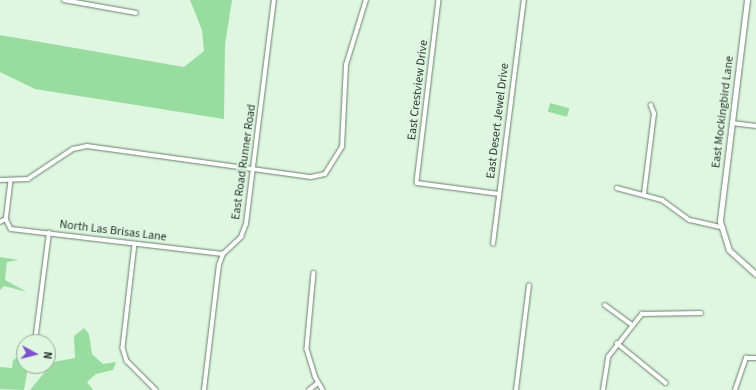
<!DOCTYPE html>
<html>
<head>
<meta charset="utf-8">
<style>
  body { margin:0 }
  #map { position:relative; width:756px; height:390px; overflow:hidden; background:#dff7e1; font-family:"Source Sans 3",sans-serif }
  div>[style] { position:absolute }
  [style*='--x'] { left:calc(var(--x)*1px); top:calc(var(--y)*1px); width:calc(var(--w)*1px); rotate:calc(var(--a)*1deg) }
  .green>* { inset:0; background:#98dd9f; transform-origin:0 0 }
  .roads { filter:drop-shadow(0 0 1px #697f6b) drop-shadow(0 0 1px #697f6b) }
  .street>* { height:3.5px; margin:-1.75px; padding:0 1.75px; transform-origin:1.75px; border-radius:1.75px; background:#fff }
  .secondary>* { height:5px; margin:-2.5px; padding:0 2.5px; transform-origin:2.5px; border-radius:2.5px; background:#fff }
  span { translate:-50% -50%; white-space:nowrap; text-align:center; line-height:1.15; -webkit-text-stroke:3.5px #dff7e1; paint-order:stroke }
  .street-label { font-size:12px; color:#2d362e }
  .north { position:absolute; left:16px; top:334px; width:40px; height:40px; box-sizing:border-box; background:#dff7e1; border:1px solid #98aa99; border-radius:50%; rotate:97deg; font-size:11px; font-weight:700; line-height:16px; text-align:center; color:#2d362e }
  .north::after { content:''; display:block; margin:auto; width:14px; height:18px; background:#7e51ca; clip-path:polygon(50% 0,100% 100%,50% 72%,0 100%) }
</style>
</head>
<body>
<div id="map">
  <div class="green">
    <div style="clip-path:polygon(190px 0,232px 0,225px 45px,224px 119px,35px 89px,0 72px,0 35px,184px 67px,204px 51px,202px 30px)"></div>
    <div style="left:550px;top:103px;width:20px;height:9px;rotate:15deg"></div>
    <div style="clip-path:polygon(0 257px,19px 260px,7px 262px,5px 280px,27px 292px,4px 286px,0 290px)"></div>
    <div style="clip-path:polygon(84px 328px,89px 334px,92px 354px,103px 364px,116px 362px,113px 370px,96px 374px,87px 382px,93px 390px,30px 390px,53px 362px,75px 358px,74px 336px)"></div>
    <div style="clip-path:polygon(19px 356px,28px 367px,24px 390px,0 389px,0 367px,12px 368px,13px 360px)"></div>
  </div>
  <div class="roads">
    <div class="street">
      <div style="--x:64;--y:0;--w:73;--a:10.2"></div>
      <div style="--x:439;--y:0;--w:184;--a:96.9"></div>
      <div style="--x:417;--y:183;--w:83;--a:7.6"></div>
      <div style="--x:732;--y:123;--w:24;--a:7"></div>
      <div style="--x:0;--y:180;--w:28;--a:-2"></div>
      <div style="--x:28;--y:179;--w:54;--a:-33.7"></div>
      <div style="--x:73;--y:149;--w:14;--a:-12"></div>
      <div style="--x:87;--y:146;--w:226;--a:7.9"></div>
      <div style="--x:311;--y:177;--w:14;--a:-12"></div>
      <div style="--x:325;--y:174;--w:32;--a:-58"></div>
      <div style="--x:342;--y:147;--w:82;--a:-87.2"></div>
      <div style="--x:346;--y:65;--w:68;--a:-72.9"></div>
      <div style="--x:11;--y:181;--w:38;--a:97"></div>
      <div style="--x:6;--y:219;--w:11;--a:63"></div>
      <div style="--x:11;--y:229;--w:213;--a:6.7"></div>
      <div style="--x:617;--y:188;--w:47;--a:14.9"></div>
      <div style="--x:662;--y:200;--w:34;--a:36"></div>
      <div style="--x:690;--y:220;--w:32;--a:13"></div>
      <div style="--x:644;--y:194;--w:81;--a:-82.9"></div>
      <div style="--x:654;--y:114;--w:9;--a:-111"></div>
      <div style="--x:0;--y:222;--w:7;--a:-27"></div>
      <div style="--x:135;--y:244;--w:105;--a:96.6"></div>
      <div style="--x:123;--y:348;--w:14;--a:73"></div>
      <div style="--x:127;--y:361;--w:41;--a:45"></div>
      <div style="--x:493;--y:244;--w:246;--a:-82.8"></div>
      <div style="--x:314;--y:273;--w:76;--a:95.3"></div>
      <div style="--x:307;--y:349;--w:28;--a:73"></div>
      <div style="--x:315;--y:376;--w:16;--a:60"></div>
      <div style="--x:605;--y:305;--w:32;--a:36"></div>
      <div style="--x:35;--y:342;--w:110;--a:-82.7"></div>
      <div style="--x:617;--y:343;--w:63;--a:39.2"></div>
      <div style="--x:204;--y:390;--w:126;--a:-83.2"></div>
      <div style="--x:219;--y:265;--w:12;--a:-70"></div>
      <div style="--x:223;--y:254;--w:25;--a:-43"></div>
      <div style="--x:241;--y:237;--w:14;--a:-69"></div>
      <div style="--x:246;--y:224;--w:226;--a:-82.9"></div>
      <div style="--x:309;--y:390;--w:11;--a:-38"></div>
      <div style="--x:516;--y:390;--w:105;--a:-82.9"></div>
      <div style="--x:603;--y:390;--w:33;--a:-81"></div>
      <div style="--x:608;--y:357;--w:55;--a:-51.7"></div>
      <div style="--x:642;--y:314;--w:59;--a:-1"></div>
      <div style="--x:735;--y:390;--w:34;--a:-71"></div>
      <div style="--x:746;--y:358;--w:10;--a:0"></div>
    </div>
    <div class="secondary">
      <div style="--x:747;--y:0;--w:223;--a:97"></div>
      <div style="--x:720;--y:221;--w:30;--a:73"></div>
      <div style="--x:729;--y:250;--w:36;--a:42"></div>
    </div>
  </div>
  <div class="street-label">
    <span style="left:418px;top:90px;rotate:-83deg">East Crestview Drive</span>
    <span style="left:723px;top:112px;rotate:-83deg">East Mockingbird Lane</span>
    <span style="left:498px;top:121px;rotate:-83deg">East Desert Jewel Drive</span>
    <span style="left:244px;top:162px;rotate:-82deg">East Road Runner Road</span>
    <span style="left:113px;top:231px;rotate:7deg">North Las Brisas Lane</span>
  </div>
  <div class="north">N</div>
</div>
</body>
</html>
